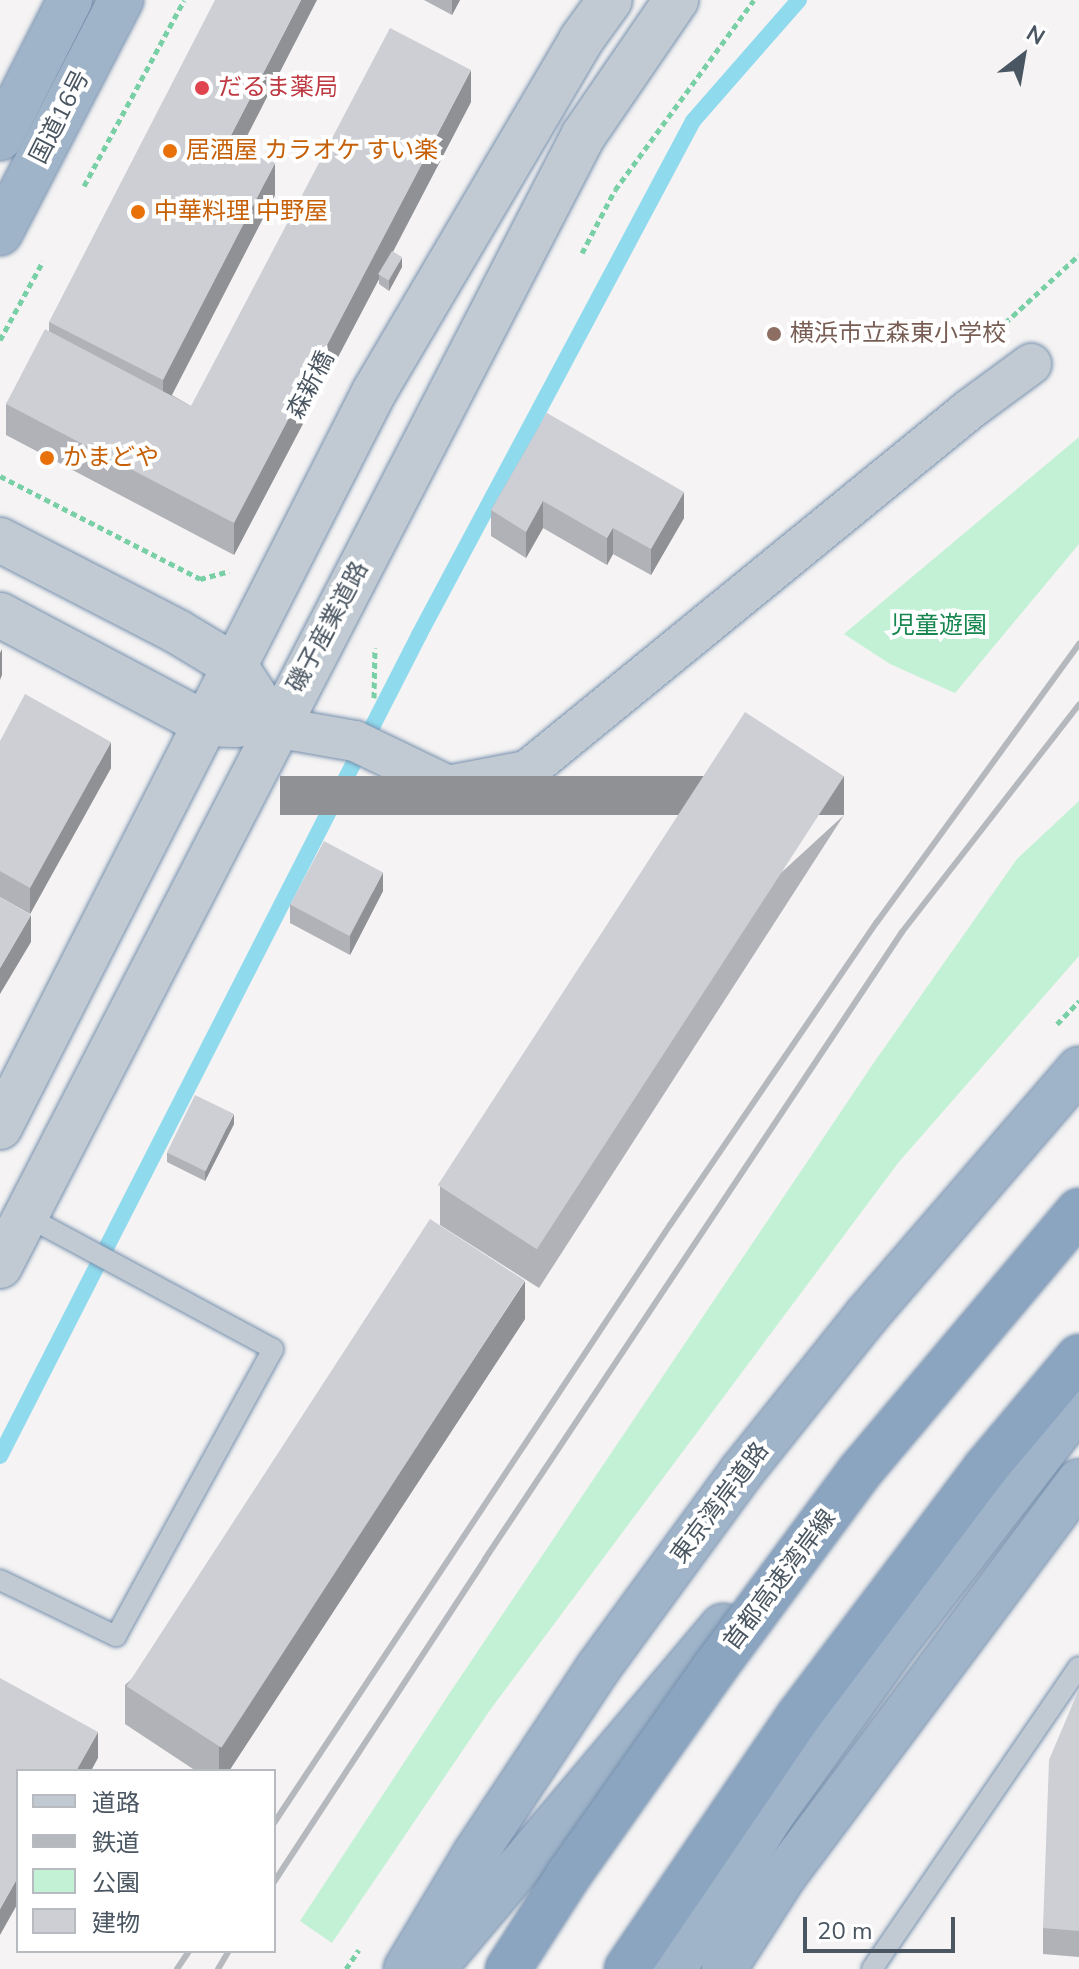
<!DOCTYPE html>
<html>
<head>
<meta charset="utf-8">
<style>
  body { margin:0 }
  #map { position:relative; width:1079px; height:1969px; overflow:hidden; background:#f5f3f3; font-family:"Nunito Sans","Noto Sans JP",sans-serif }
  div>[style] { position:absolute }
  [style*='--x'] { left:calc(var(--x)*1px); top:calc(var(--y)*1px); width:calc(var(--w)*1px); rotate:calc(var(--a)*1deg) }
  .green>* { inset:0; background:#c3f1d5 }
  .stream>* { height:16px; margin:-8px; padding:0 8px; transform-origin:8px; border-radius:8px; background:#90daee }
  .path>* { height:5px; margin-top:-2.5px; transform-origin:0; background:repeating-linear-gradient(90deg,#7ad0a6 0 6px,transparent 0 10px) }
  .roads { filter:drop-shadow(0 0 2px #7690ad) drop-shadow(0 0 2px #7690ad) }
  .service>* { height:20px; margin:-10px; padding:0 10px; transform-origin:10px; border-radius:10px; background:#c1cad2 }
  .minor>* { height:40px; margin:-20px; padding:0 20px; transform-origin:20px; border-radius:20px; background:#c1cad2 }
  .tertiary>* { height:44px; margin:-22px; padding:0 22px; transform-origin:22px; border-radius:22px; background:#c1cad2 }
  .trunk>* { height:44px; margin:-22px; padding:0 22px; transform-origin:22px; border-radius:22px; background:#9fb4c9 }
  .motorway>* { height:44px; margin:-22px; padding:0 22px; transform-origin:22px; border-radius:22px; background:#8ba5c1 }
  .rail>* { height:6px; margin:-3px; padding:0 3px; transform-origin:3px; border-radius:3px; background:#b5b8bd }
  .bridges { filter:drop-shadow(0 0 2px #7690ad) drop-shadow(0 0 2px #7690ad) }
  .motorway-bridge>* { height:44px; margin:-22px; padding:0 22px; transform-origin:22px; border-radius:22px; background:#8ba5c1 }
  .wall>* { inset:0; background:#b0b2b7 }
  .shaded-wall>* { inset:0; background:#909195; transform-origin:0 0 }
  .building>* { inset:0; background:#cdcfd5; transform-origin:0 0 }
  .dots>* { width:22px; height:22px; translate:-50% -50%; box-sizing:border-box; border:4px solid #fff; border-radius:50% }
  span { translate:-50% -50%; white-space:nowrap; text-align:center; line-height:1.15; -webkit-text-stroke:8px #fff; paint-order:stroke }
  .health-label { font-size:24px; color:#be3a42 }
  .left { translate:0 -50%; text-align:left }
  .street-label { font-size:24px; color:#4a5661 }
  .food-label { font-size:24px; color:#c56008 }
  .education-label { font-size:24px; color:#785e54 }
  .park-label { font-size:24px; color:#17864f }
  .legend { position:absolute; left:16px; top:1769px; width:260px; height:184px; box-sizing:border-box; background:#fff; border:2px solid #b7bbc0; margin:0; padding:10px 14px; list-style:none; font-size:24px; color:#4a5661 }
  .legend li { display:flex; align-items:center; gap:16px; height:40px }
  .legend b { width:40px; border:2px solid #b7bbc0 }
  .north { position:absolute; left:983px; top:16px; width:80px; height:80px; -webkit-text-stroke:6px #fff; paint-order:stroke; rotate:31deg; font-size:22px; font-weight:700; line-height:32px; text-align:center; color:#4a5661 }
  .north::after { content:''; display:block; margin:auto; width:28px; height:36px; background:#4a5661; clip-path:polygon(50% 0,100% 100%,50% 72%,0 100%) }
  .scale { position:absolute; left:803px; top:1917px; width:152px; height:36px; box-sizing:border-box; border:4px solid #4a5661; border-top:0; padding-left:10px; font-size:24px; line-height:28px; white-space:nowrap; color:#4a5661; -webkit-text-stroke:6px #fff; paint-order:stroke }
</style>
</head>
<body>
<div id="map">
  <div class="green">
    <div style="clip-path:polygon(1079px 437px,1079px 544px,955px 693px,890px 664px,844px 634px)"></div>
    <div style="clip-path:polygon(1079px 801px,1079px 956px,898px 1163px,490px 1710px,332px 1943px,300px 1921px,451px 1691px,875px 1061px,1017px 859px)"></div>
  </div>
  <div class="stream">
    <div style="--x:0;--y:1456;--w:922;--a:-62.96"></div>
    <div style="--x:419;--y:635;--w:582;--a:-61.94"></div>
    <div style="--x:693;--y:121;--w:161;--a:-48.8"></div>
  </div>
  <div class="path">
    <div style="--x:84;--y:186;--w:211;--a:-61.7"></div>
    <div style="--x:582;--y:253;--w:71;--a:-62.4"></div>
    <div style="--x:615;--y:190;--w:235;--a:-53.8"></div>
    <div style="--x:1005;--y:323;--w:100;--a:-42.6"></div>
    <div style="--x:0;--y:340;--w:90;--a:-61.4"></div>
    <div style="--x:0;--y:476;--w:225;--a:27.2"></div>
    <div style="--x:200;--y:579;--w:30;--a:-15"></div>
    <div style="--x:374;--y:698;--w:50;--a:-88.9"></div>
    <div style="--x:1057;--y:1024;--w:32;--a:-46"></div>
    <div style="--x:346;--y:1969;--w:23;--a:-56"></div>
  </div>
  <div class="roads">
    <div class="service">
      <div style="--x:0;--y:1580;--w:129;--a:25.8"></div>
      <div style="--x:116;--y:1636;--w:327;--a:-61.3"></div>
      <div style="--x:273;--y:1349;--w:281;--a:-151.7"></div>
      <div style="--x:872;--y:1969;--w:366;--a:-55.6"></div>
    </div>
    <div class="minor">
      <div style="--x:275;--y:727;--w:81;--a:9.9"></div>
      <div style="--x:355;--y:741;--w:103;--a:25.8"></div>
      <div style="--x:448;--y:786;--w:80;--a:-10.8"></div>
      <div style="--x:527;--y:771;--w:572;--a:-39.25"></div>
      <div style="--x:970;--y:409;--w:76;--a:-36.4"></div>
    </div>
    <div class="tertiary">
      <div style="--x:0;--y:540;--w:200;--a:27.3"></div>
      <div style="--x:178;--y:632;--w:68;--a:31.1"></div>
      <div style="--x:236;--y:667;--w:72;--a:57"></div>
      <div style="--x:0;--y:615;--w:233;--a:27.9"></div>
      <div style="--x:206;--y:724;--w:31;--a:2"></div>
      <div style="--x:0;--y:1127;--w:825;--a:-63.03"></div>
      <div style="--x:374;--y:392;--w:408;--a:-59.5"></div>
      <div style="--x:581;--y:40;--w:49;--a:-54.1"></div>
      <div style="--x:0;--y:1266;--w:1272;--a:-62.71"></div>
      <div style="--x:583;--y:136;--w:165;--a:-55.6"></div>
    </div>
    <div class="trunk">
      <div style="--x:0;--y:138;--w:155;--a:-63.1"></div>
      <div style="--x:0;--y:233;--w:263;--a:-62.6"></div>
      <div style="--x:406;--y:1969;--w:134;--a:-59"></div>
      <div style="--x:475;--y:1854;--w:223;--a:-56.5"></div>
      <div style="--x:598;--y:1668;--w:244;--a:-53.8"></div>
      <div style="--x:742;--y:1471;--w:200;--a:-51.3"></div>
      <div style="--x:867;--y:1315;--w:325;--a:-49.2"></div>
      <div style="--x:433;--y:1969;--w:449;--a:-49.8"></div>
      <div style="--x:674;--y:1969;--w:181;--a:-57.6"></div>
      <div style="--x:771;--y:1816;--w:207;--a:-54.2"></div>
      <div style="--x:892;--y:1648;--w:307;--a:-52.4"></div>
      <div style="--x:724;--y:1969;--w:109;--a:-57.3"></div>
      <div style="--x:783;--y:1877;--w:494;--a:-53.2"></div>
    </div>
    <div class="motorway">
      <div style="--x:627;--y:1969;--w:306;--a:-55.8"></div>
      <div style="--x:799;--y:1716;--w:309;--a:-53"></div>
      <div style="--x:985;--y:1469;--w:146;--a:-50"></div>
    </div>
  </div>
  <div class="rail">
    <div style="--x:274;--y:1823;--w:717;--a:-56.49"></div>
    <div style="--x:670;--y:1225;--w:367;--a:-55.7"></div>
    <div style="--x:877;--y:922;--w:344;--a:-54"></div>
    <div style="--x:274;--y:1882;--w:386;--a:-56.8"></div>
    <div style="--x:485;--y:1559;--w:753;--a:-56.37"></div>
    <div style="--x:902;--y:932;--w:288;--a:-52.1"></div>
    <div style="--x:177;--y:1969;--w:22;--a:-56"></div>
    <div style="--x:218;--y:1969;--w:21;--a:-59"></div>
  </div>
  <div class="bridges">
    <div class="motorway-bridge">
      <div style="--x:508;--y:1969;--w:113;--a:-57.3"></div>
      <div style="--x:569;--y:1874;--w:253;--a:-54.8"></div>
      <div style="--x:715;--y:1667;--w:244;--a:-53.5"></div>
      <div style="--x:860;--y:1471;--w:340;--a:-49.9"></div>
    </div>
  </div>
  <div class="wall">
    <div style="clip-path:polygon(424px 0,460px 0,452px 15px)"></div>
    <div style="clip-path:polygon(471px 102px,393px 252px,402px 267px,389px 291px,379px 284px,379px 279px,234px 555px,6px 435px,6px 404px,49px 332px,49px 322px,242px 146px,275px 195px,172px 395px,191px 406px)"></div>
    <div style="clip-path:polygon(547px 413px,684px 518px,651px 575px,613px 554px,607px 565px,543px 528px,526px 558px,491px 536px,491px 510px)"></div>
    <div style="clip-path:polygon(0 741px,111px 768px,30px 914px,0 897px)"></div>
    <div style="clip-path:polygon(844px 815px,539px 1288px,440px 1225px,440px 1186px)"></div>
    <div style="clip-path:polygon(383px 891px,350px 955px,290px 923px,290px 904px)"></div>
    <div style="clip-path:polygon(234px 1124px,205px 1181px,167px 1162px,167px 1153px)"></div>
    <div style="clip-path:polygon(525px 1319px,229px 1771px,196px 1771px,125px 1724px,125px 1685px)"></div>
    <div style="clip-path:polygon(1079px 1689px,1079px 1957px,1043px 1954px,1043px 1928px)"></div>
  </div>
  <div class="shaded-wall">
    <div style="clip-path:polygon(301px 0,317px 0,229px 171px,229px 139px)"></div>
    <div style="clip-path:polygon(452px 0,460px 0,452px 15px)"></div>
    <div style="clip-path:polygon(471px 70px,471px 102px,380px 276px,379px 275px,379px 279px,234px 555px,234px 523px)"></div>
    <div style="clip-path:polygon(275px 163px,275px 195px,163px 412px,163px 380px)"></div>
    <div style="clip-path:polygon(402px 257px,402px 267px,389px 291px,389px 281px)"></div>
    <div style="clip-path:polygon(684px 492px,684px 518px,651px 575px,651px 549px)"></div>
    <div style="clip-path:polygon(543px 501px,543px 528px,526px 558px,526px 532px)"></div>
    <div style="clip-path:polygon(613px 528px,613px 554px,607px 565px,607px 538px)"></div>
    <div style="clip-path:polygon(2px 649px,2px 675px,0 680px,0 653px)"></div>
    <div style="clip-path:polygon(111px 742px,111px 768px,30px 914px,30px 888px)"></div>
    <div style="left:844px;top:776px;width:39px;height:564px;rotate:90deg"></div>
    <div style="clip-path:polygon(383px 872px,383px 891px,350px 955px,350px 936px)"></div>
    <div style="clip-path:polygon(31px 915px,31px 942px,0 994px,0 968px)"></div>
    <div style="clip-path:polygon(234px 1114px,234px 1124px,205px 1181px,205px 1171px)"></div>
    <div style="clip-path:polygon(525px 1281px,525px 1319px,229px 1771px,219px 1771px,219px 1747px)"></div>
    <div style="clip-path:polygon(98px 1732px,98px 1758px,91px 1771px,76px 1771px)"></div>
    <div style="clip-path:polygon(18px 1877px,18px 1903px,0 1935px,0 1909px)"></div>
  </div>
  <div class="building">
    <div style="clip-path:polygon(215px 0,301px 0,229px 139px,275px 163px,163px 380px,49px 322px)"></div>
    <div style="clip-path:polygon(390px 28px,471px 70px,234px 523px,6px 404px,45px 329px,191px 406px)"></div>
    <div style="left:392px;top:251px;width:12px;height:27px;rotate:31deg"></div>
    <div style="clip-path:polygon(547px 413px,684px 492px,651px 549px,613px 528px,607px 538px,543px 501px,526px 532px,491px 510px)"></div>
    <div style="clip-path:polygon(25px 694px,111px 742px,30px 888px,0 871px,0 741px)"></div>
    <div style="left:745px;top:712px;width:118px;height:564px;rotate:33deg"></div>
    <div style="left:324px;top:841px;width:67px;height:72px;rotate:28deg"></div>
    <div style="clip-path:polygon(0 897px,31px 915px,0 968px)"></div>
    <div style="left:195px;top:1095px;width:43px;height:64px;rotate:26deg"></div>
    <div style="left:430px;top:1219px;width:113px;height:557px;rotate:33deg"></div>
    <div style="clip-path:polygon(0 1678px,98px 1732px,76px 1771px,18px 1771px,18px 1877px,0 1909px)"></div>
    <div style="clip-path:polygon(1079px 1689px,1079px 1931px,1043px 1928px,1049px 1760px)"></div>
  </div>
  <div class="dots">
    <div style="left:202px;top:88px;background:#e0444e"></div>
    <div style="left:170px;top:151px;background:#e8710a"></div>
    <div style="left:138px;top:212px;background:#e8710a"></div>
    <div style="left:774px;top:334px;background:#8d6e63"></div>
    <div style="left:47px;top:458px;background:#e8710a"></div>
  </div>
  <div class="health-label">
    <span class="left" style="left:218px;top:88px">だるま薬局</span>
  </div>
  <div class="street-label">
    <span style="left:60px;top:117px;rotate:-63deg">国道16号</span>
    <span style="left:311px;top:385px;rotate:-62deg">森新橋</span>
    <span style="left:328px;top:627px;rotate:-62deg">磯子産業道路</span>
    <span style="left:720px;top:1503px;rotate:-53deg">東京湾岸道路</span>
    <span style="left:780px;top:1580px;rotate:-53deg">首都高速湾岸線</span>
  </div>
  <div class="food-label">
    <span class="left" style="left:186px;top:151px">居酒屋 カラオケ すい楽</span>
    <span class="left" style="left:154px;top:212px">中華料理 中野屋</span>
    <span class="left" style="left:63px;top:458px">かまどや</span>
  </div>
  <div class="education-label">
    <span class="left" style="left:790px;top:334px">横浜市立森東小学校</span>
  </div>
  <div class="park-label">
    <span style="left:939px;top:626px">児童遊園</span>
  </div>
  <ul class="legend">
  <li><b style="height:10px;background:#c1cad2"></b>道路</li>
  <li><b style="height:10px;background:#b5b8bd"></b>鉄道</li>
  <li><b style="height:22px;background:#c3f1d5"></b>公園</li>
  <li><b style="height:22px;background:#cdcfd5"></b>建物</li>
  </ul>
  <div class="north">N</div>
  <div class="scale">20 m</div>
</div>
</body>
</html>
